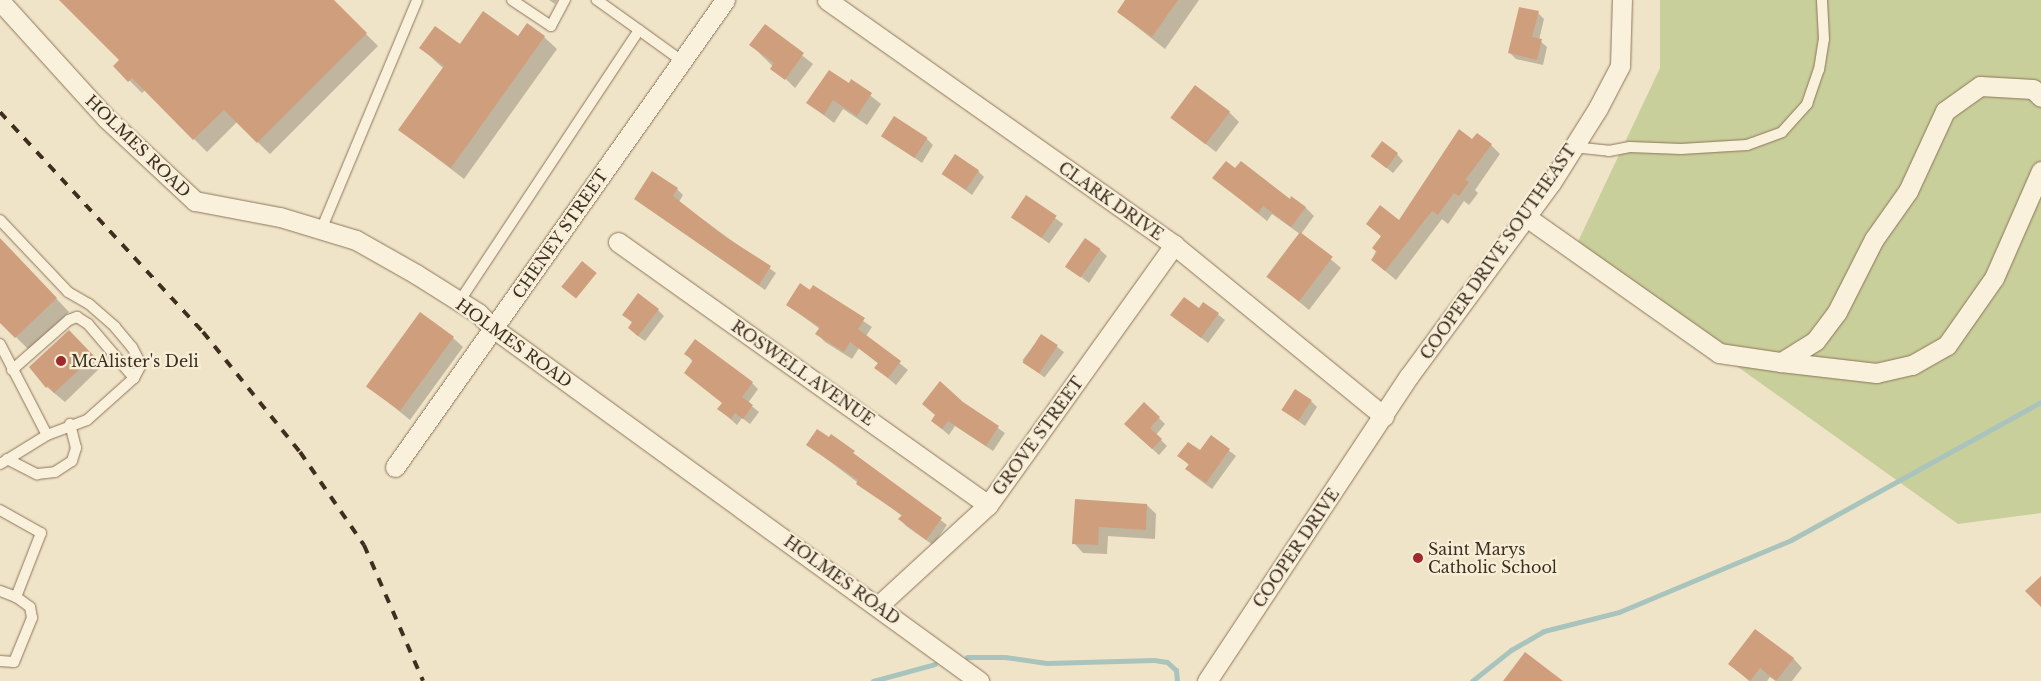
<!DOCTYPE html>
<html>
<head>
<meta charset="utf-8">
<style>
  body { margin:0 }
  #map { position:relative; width:2041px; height:681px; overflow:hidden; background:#f0e4c8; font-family:"Libre Baskerville",serif }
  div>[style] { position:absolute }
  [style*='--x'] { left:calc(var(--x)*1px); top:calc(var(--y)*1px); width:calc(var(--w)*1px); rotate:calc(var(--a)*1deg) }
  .green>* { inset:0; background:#c9cf9b }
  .shadow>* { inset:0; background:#0003; transform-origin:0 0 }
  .stream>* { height:5px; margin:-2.5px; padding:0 2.5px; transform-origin:2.5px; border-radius:2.5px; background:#a9c4bc }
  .building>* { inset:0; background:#cf9f7d; transform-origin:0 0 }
  .roads { filter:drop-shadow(0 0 1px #8d765c) drop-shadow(0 0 1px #8d765c) }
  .lane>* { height:10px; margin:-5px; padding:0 5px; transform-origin:5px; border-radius:5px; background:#faf1dc }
  .street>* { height:19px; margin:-9.5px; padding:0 9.5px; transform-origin:9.5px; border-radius:9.5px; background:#faf1dc }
  .rail>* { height:4px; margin-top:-2px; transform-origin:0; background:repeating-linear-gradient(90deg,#3d2e20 0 9px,transparent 0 18px) }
  .dots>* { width:14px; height:14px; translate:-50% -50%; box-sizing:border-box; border:2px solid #f7eed8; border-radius:50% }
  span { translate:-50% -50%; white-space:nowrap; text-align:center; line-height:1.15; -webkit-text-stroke:4.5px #f7eed8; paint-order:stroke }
  .street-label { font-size:16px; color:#3d2e20 }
  .poi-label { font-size:16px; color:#3d2e20 }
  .left { translate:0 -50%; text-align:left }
</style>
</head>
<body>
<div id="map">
  <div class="green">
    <div style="clip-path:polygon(1660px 0,2041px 0,2041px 513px,1958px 524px,1574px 250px,1660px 68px)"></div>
  </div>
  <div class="shadow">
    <div style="clip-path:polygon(61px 0,332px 0,378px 46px,270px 154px,237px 122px,207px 152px,145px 90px,142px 93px,115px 66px,121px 60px)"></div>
    <div style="clip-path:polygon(549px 0,557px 0,555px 4px)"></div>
    <div style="clip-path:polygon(1127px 0,1199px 0,1165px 49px,1118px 12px)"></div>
    <div style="clip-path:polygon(1538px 13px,1544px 19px,1539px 40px,1547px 47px,1543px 65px,1516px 59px,1510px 53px)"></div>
    <div style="clip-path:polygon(765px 26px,813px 64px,795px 88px,751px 45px)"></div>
    <div style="clip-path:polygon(518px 37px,544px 37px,557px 49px,464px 179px,400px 130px,443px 68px,421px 48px)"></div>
    <div style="clip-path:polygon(852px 81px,881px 104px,867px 125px,843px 109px,834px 123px,808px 103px,849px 85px)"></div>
    <div style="clip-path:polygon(1229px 112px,1239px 122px,1216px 152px,1172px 118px)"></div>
    <div style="clip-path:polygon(883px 136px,927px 139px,933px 145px,922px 163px)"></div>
    <div style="clip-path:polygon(1473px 141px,1491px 145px,1500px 154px,1475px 190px,1478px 193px,1469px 205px,1464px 201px,1448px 224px,1442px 219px,1396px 280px,1372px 260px,1382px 237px,1368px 224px,1399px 221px)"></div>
    <div style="clip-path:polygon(1397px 154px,1403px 161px,1393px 173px,1372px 156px)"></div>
    <div style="clip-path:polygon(978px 171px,984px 177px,972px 195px,944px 174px)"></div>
    <div style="clip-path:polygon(1214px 178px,1305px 207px,1314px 216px,1301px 234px,1341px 268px,1309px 310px,1268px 276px,1300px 234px,1272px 214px,1267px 221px)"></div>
    <div style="clip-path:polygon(677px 189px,683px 195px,679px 202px,776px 273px,765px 290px,635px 199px)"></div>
    <div style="left:1026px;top:197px;width:46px;height:24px;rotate:36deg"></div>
    <div style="clip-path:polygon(0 239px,69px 312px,29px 350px,0 321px)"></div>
    <div style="clip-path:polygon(1100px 250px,1107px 256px,1089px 283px,1068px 267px)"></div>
    <div style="clip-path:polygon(813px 287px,872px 327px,866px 336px,908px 370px,896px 385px,876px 368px,879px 364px,859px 348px,852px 359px,825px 342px,817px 334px,820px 329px,787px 305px)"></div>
    <div style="clip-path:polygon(1204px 303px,1225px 320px,1208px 343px,1172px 315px,1199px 310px)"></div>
    <div style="clip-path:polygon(658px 310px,664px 316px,645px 341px,635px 334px,633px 323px,624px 315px)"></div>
    <div style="clip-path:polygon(69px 332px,102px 366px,65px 402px,47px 387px)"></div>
    <div style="left:1042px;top:335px;width:28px;height:32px;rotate:38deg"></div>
    <div style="clip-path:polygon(453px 338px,463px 347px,410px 420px,368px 386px)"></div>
    <div style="clip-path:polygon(686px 353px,752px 383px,758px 389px,748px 403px,759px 412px,750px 424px,742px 418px,737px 425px,719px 409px,723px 403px)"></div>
    <div style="clip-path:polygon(1311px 401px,1317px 407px,1305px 426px,1283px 410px)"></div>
    <div style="clip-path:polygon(962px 403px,1005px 433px,993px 451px,955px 426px,949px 435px,932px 421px)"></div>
    <div style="clip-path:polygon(1159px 418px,1165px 424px,1156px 435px,1167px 446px,1159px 455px,1132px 430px)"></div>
    <div style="clip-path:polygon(831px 436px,947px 525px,933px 545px,906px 526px,900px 519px,902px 516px,808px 445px)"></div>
    <div style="clip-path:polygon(1211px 437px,1236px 456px,1212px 489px,1193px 475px,1187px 469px,1189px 465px,1179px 456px,1200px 452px)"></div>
    <div style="clip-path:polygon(1076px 501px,1147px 505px,1156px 514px,1155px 539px,1108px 536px,1107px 554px,1083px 553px,1074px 543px)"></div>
    <div style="clip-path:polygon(1793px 658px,1802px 668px,1792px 681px,1776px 681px,1770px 677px,1767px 681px,1749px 681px,1730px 664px)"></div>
  </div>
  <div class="stream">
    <div style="--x:967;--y:657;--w:38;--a:0"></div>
    <div style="--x:1005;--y:657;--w:42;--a:8.1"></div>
    <div style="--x:1047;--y:663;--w:107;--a:-1.6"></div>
    <div style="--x:1154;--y:660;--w:13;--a:9"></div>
    <div style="--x:1167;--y:662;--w:12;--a:42"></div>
    <div style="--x:1176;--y:670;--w:11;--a:85"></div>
    <div style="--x:873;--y:681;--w:64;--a:-15.3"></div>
    <div style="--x:1472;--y:681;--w:50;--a:-38.5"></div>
    <div style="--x:1511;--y:650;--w:38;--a:-30"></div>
    <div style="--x:1544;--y:631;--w:77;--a:-14.2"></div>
    <div style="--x:1619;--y:612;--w:186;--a:-22.7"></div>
    <div style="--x:1791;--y:540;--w:286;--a:-28.9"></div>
  </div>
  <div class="building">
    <div style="clip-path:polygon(59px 0,334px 0,367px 33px,257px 143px,224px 110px,193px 140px,132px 78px,128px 82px,113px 66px,119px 60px)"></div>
    <div style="clip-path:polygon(1125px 0,1178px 0,1152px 37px,1117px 12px)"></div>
    <div style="clip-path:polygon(1519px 7px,1539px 11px,1532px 37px,1542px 39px,1537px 60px,1508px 53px)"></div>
    <div style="clip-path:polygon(483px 11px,518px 36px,527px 23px,545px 36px,451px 168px,398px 130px,444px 66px,419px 48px,435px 26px,460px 44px)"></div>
    <div style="clip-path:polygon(765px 24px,804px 53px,785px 80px,770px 69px,774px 63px,749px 45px)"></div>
    <div style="clip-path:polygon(829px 70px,849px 83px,851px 79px,872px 93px,857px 116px,833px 100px,824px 115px,806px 103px)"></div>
    <div style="left:1195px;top:85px;width:44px;height:41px;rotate:37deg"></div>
    <div style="left:894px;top:116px;width:40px;height:24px;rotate:33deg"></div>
    <div style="clip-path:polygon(1459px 129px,1472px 139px,1477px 133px,1492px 144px,1465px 180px,1469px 182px,1459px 196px,1454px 193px,1438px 215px,1432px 211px,1385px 271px,1371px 260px,1377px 252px,1372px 248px,1381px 236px,1366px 224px,1380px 205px,1399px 220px)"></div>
    <div style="left:1382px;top:141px;width:20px;height:19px;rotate:37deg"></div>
    <div style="left:955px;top:154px;width:29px;height:24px;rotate:34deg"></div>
    <div style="clip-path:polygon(1226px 161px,1235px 168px,1241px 161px,1290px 199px,1291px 196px,1306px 207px,1291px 227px,1263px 206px,1258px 213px,1212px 178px)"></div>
    <div style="clip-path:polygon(652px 171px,678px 188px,673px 196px,724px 236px,771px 266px,759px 285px,634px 199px)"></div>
    <div style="left:1026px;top:195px;width:37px;height:27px;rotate:34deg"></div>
    <div style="left:1300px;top:232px;width:41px;height:56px;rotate:37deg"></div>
    <div style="clip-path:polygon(0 238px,57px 298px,15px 338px,0 323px)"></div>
    <div style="left:1085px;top:238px;width:19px;height:35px;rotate:35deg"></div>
    <div style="left:582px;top:261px;width:19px;height:33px;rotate:39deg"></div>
    <div style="clip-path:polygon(800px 283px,810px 290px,813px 285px,865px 318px,858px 329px,901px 361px,888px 378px,874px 368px,878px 363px,850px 342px,844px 352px,815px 334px,820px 327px,786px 305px)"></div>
    <div style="clip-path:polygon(638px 293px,659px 309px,638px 336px,628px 328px,632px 322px,622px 315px)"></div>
    <div style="clip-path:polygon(1184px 297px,1199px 308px,1203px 302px,1219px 313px,1201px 338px,1170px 315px)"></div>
    <div style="left:420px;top:312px;width:42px;height:92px;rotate:36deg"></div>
    <div style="clip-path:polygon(69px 330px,94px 356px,54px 393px,48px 386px,46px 388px,29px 367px)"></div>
    <div style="left:1041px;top:334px;width:20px;height:34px;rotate:33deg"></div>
    <div style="clip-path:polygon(695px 339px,753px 382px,742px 397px,753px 405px,743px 419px,735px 413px,731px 419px,717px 409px,722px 403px,684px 373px,693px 360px,684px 354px)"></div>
    <div style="clip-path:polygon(940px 381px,963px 402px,999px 426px,986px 446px,948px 421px,942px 429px,931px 421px,935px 415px,922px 404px)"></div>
    <div style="left:1295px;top:389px;width:20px;height:25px;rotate:33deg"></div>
    <div style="clip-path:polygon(1144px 402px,1160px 417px,1150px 428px,1162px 439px,1152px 449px,1124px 424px)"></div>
    <div style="clip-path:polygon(817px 429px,829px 437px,831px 434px,855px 451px,853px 453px,942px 518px,926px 540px,898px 519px,902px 515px,856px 484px,858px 480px,806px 445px)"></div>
    <div style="clip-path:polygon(1211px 435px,1230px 449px,1206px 483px,1185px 469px,1189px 464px,1177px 456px,1188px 442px,1200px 450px)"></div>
    <div style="clip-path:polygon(1075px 499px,1147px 504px,1146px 530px,1099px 527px,1098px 545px,1072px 544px)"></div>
    <div style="clip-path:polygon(2041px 576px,2041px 607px,2025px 591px)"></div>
    <div style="clip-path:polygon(1755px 629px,1794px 658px,1776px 681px,1760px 668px,1750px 681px,1728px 664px)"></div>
    <div style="clip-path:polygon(1525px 652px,1563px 681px,1503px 681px)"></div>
  </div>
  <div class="roads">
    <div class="lane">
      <div style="--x:512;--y:0;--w:47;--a:33.7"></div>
      <div style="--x:551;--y:26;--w:30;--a:-62"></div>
      <div style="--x:639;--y:30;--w:53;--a:35.8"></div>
      <div style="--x:1573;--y:147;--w:36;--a:6"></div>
      <div style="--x:1609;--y:151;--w:21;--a:-11"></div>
      <div style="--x:1630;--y:147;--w:51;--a:2.2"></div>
      <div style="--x:1681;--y:149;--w:66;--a:-3.5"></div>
      <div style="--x:1747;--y:145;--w:37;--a:-20"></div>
      <div style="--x:1782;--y:132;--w:38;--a:-48"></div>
      <div style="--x:1807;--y:104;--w:36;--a:-71"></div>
      <div style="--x:1819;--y:70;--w:31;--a:-81"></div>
      <div style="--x:1824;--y:39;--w:39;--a:-93"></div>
      <div style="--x:0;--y:220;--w:99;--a:46.6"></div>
      <div style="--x:68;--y:292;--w:24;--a:30"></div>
      <div style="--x:89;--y:304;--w:35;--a:41"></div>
      <div style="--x:115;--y:327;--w:26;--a:50"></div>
      <div style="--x:132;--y:347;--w:20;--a:63"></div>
      <div style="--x:141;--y:365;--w:15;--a:118"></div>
      <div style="--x:134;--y:378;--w:63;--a:138.2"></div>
      <div style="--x:87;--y:420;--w:43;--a:159.4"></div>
      <div style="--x:47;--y:435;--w:55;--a:148.3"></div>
      <div style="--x:321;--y:230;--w:249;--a:-67.3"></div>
      <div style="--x:459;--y:302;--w:326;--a:-56.5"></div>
      <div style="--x:639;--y:30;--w:52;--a:-144.5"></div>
      <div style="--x:0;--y:344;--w:102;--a:62.7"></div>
      <div style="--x:12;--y:370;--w:76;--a:-41.3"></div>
      <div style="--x:69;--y:320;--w:9;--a:-21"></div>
      <div style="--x:77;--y:317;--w:13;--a:32"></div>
      <div style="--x:88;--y:324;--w:71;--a:49.6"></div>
      <div style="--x:7;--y:459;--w:34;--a:27"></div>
      <div style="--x:37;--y:474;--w:18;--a:-6"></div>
      <div style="--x:55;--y:472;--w:20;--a:-33"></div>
      <div style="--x:72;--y:461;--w:14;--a:-73"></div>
      <div style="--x:76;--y:448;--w:25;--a:-104"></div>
      <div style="--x:0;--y:510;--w:47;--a:29.3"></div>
      <div style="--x:41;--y:533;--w:69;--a:111.3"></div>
      <div style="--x:16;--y:597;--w:17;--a:-159"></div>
      <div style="--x:0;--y:661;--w:14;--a:4"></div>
      <div style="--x:14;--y:662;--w:48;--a:-67.8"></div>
      <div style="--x:32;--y:618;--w:11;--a:-100"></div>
      <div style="--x:30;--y:607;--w:17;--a:-144"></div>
    </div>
    <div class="street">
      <div style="--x:827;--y:0;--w:425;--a:35.2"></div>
      <div style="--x:1174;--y:245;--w:271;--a:39.2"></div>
      <div style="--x:0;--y:1;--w:158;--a:47.8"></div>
      <div style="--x:106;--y:118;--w:122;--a:43"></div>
      <div style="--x:195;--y:201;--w:86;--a:10.7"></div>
      <div style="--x:280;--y:217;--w:79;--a:16.8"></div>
      <div style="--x:356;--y:240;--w:69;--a:29.5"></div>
      <div style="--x:416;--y:274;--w:73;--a:32.2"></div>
      <div style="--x:478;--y:313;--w:21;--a:45"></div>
      <div style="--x:493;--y:328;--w:601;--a:35.99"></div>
      <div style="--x:2041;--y:97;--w:11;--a:-135"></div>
      <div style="--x:2033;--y:89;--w:53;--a:-176.8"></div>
      <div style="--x:1980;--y:86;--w:43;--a:144.5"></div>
      <div style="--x:1945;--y:111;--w:88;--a:114.8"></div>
      <div style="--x:1908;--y:191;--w:59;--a:125.3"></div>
      <div style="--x:1874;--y:239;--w:82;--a:116.9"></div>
      <div style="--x:1837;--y:312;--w:36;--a:127"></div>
      <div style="--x:1815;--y:341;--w:40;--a:148"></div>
      <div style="--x:1781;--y:362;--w:96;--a:6.6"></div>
      <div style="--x:1876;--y:373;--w:37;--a:-13"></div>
      <div style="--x:1912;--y:365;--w:40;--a:-29.7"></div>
      <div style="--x:1947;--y:345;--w:82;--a:-55"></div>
      <div style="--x:1994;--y:278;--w:117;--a:-66.3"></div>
      <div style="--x:1525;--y:216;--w:237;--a:35.2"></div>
      <div style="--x:1719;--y:353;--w:63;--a:8.3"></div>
      <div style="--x:618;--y:242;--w:454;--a:35.4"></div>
      <div style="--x:395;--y:467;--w:572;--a:-54.75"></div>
      <div style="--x:878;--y:606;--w:149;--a:-42.6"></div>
      <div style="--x:988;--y:505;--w:320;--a:-54.4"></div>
      <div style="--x:1207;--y:681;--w:366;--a:-56.5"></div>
      <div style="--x:1409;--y:376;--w:240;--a:-53.7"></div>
      <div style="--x:1551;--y:183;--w:89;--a:-57.9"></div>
      <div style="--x:1598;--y:108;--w:47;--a:-62.4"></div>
      <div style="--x:1620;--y:66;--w:66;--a:-88.3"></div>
    </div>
  </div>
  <div class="rail">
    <div style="--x:0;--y:112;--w:299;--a:47.3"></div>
    <div style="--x:203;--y:332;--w:154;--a:51.1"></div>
    <div style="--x:300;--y:452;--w:113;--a:55.5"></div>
    <div style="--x:364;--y:545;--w:148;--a:66.5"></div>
  </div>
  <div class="dots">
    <div style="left:61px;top:361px;background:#9e2a2b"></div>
    <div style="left:1418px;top:558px;background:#9e2a2b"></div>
  </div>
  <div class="street-label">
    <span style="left:138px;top:146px;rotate:44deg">HOLMES ROAD</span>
    <span style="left:1111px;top:201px;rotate:35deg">CLARK DRIVE</span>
    <span style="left:560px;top:234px;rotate:-55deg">CHENEY STREET</span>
    <span style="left:1498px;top:252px;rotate:-55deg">COOPER DRIVE SOUTHEAST</span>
    <span style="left:514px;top:343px;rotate:36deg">HOLMES ROAD</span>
    <span style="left:803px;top:373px;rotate:35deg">ROSWELL AVENUE</span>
    <span style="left:1038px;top:436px;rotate:-54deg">GROVE STREET</span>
    <span style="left:1296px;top:548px;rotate:-56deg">COOPER DRIVE</span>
    <span style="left:842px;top:580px;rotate:36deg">HOLMES ROAD</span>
  </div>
  <div class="poi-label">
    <span class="left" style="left:71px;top:361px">McAlister's Deli</span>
    <span class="left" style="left:1428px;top:558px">Saint Marys<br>Catholic School</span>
  </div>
</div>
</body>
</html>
